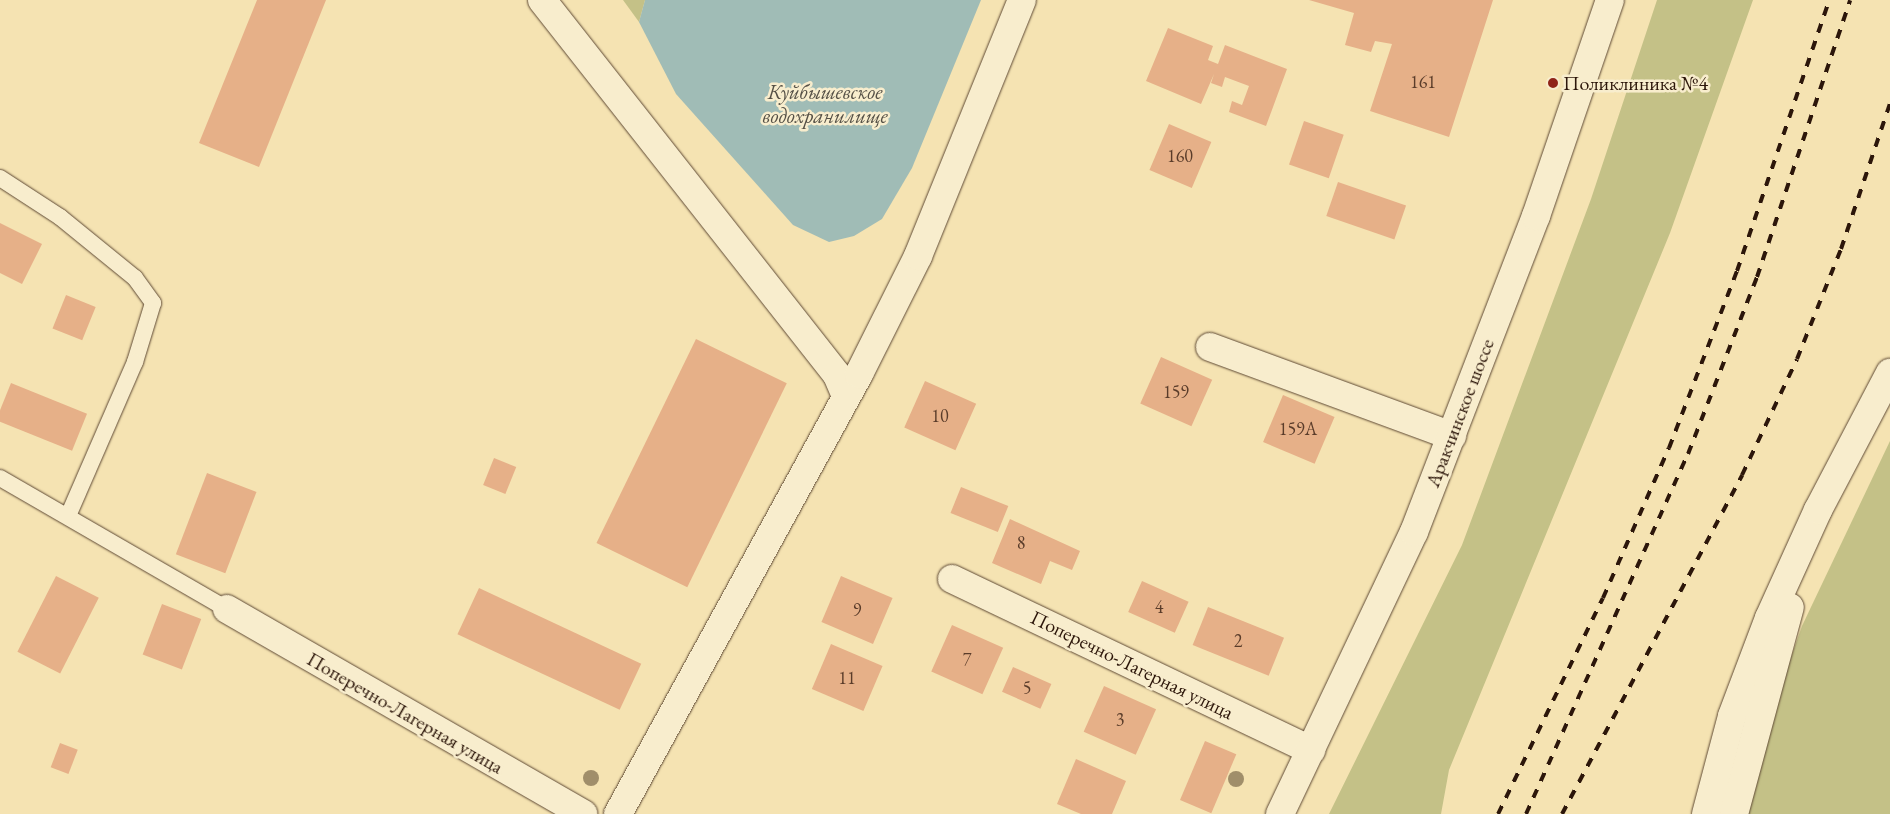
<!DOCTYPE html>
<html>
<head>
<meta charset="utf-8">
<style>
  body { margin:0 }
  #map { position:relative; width:1890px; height:814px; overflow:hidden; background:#f5e3b2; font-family:"EB Garamond",serif }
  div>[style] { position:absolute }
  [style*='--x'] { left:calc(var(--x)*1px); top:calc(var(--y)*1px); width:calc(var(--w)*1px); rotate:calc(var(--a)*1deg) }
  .green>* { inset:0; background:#c4c187 }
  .water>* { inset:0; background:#a0bcb6 }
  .building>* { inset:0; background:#e6b088; transform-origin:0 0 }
  .roads { filter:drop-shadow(0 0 1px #5e4934) drop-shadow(0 0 1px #5e4934) }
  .lane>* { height:16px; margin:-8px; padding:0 8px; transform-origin:8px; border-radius:8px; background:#f8edcd }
  .street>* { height:28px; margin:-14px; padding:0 14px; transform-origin:14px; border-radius:14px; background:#f8edcd }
  .secondary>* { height:28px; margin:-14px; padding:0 14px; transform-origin:14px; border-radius:14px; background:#f8edcd }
  .rail>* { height:4px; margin-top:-2px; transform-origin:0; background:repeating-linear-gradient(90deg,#2c160a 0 9px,transparent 0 18px) }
  .trees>* { width:16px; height:16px; margin:-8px; border-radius:50%; background:#a08e6a }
  .dots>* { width:14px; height:14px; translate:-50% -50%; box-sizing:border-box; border:2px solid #f8edcd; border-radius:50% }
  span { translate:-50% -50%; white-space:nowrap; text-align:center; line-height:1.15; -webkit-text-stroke:5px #f8edcd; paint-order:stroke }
  .number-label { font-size:18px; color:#5a3c2a }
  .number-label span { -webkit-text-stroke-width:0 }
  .poi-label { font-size:20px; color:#2c160a }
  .left { translate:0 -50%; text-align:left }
  .street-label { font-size:20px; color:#2c160a }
  .water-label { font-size:21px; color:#555046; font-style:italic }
</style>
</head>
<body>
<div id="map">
  <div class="green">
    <div style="clip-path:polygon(623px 0,645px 0,639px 22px)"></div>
    <div style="clip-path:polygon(1657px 0,1753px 0,1670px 233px,1449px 770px,1441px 814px,1329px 814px,1462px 545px,1591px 199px)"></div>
    <div style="clip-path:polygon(1890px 441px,1890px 814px,1745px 814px,1773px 708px,1802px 626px)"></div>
  </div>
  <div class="water">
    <div style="clip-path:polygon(645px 0,981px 0,912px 168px,882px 219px,854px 236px,829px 242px,793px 225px,676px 94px,639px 22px)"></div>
  </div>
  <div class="building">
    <div style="clip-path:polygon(257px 0,326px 0,259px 167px,199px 143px)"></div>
    <div style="clip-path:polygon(1309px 0,1493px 0,1449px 137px,1370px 111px,1392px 44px,1375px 41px,1371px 52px,1345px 45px,1354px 13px)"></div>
    <div style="clip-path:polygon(1168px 28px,1213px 46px,1208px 60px,1218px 64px,1225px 45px,1287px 69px,1266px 126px,1229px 112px,1232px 101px,1242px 105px,1249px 86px,1225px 77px,1222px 87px,1211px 83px,1214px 74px,1201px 104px,1146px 81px)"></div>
    <div style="left:1304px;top:121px;width:42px;height:46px;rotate:19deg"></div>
    <div style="left:1169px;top:124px;width:46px;height:50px;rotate:23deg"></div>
    <div style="left:1338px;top:182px;width:72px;height:36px;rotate:19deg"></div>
    <div style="clip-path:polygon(0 223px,42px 244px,22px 284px,0 273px)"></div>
    <div style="left:66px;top:295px;width:32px;height:36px;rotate:22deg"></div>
    <div style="left:696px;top:339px;width:101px;height:227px;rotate:26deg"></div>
    <div style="left:1161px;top:357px;width:56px;height:51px;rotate:24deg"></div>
    <div style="left:925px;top:381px;width:56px;height:51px;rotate:24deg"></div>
    <div style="left:11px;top:383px;width:82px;height:40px;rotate:22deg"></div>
    <div style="left:1283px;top:395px;width:56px;height:51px;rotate:23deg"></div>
    <div style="left:494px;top:458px;width:24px;height:29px;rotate:22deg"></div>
    <div style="left:207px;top:473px;width:53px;height:87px;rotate:21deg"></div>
    <div style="left:961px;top:487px;width:51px;height:28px;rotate:22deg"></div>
    <div style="clip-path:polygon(1010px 519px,1080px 551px,1072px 570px,1050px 561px,1041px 584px,992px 563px)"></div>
    <div style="left:56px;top:576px;width:48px;height:85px;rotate:27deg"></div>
    <div style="left:841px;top:576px;width:56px;height:50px;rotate:23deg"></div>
    <div style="left:1142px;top:581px;width:51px;height:34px;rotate:24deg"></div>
    <div style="left:479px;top:588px;width:179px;height:51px;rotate:25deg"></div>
    <div style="left:162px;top:604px;width:42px;height:54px;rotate:21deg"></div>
    <div style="left:1208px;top:607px;width:82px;height:41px;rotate:22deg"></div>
    <div style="left:952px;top:625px;width:56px;height:51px;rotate:24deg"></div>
    <div style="left:831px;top:644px;width:56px;height:49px;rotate:23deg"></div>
    <div style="left:1013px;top:667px;width:42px;height:27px;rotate:24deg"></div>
    <div style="left:1104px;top:686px;width:57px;height:50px;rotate:24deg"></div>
    <div style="left:1205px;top:741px;width:34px;height:64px;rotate:23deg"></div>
    <div style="left:60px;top:743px;width:19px;height:26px;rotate:21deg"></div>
    <div style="clip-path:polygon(1076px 759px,1126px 781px,1112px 814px,1081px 814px,1057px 804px)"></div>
  </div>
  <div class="roads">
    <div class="lane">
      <div style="--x:0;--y:178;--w:72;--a:33"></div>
      <div style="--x:60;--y:217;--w:97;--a:39.1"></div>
      <div style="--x:135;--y:278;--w:31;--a:54"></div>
      <div style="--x:153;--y:303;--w:62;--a:107"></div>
      <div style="--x:135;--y:362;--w:168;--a:113.5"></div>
      <div style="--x:0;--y:478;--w:262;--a:30"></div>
    </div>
    <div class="street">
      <div style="--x:542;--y:0;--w:477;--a:51.8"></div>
      <div style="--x:837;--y:375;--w:21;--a:67"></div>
      <div style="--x:1210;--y:347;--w:258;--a:20.2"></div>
      <div style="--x:952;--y:579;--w:398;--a:25.5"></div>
      <div style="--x:227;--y:609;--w:411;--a:29.9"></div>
      <div style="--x:618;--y:814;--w:502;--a:-61.29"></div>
      <div style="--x:859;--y:374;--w:132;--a:-63.4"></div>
      <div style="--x:918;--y:256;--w:276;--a:-67.9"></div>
    </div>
    <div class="secondary">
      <div style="--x:1280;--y:814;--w:312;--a:-64.6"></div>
      <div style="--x:1414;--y:532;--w:339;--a:-68.9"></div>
      <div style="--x:1536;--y:216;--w:228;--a:-71.1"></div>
      <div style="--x:1706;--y:814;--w:101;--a:-75.1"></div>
      <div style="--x:1732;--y:716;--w:105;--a:-69.3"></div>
      <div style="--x:1769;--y:618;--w:119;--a:-65.6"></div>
      <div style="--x:1818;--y:510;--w:155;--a:-62.3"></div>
      <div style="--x:1734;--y:814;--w:214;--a:-74.9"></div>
    </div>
  </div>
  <div class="rail">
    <div style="--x:1498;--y:814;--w:240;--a:-64.1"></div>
    <div style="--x:1603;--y:598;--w:164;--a:-66.3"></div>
    <div style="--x:1669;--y:448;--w:190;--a:-69"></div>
    <div style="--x:1737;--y:271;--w:286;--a:-71.2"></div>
    <div style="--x:1526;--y:814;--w:395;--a:-65.8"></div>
    <div style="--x:1688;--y:454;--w:190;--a:-68.7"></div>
    <div style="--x:1757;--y:277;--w:292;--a:-71.4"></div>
    <div style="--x:1562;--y:814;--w:384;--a:-62"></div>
    <div style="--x:1742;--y:475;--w:128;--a:-64.6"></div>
    <div style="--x:1797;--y:359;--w:118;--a:-68.2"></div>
    <div style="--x:1841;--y:249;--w:154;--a:-71.4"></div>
  </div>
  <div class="trees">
    <div style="left:591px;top:778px"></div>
    <div style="left:1236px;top:779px"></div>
  </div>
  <div class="dots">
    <div style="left:1553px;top:83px;background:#8f2418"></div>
  </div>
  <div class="number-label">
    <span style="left:1423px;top:82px">161</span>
    <span style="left:1180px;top:156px">160</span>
    <span style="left:1176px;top:392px">159</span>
    <span style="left:940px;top:416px">10</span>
    <span style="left:1298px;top:429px">159А</span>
    <span style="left:1021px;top:543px">8</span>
    <span style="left:1159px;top:607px">4</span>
    <span style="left:857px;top:610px">9</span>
    <span style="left:1238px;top:641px">2</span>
    <span style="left:967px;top:660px">7</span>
    <span style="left:847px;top:678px">11</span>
    <span style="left:1027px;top:688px">5</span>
    <span style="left:1120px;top:720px">3</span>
  </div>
  <div class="poi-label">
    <span class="left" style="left:1563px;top:83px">Поликлиника №4</span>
  </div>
  <div class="street-label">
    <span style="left:1460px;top:413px;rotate:-69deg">Аракчинское шоссе</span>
    <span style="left:1132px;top:665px;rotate:26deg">Поперечно-Лагерная улица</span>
    <span style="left:405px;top:713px;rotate:30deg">Поперечно-Лагерная улица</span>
  </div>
  <div class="water-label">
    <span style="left:825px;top:104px">Куйбышевское<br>водохранилище</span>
  </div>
</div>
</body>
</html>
